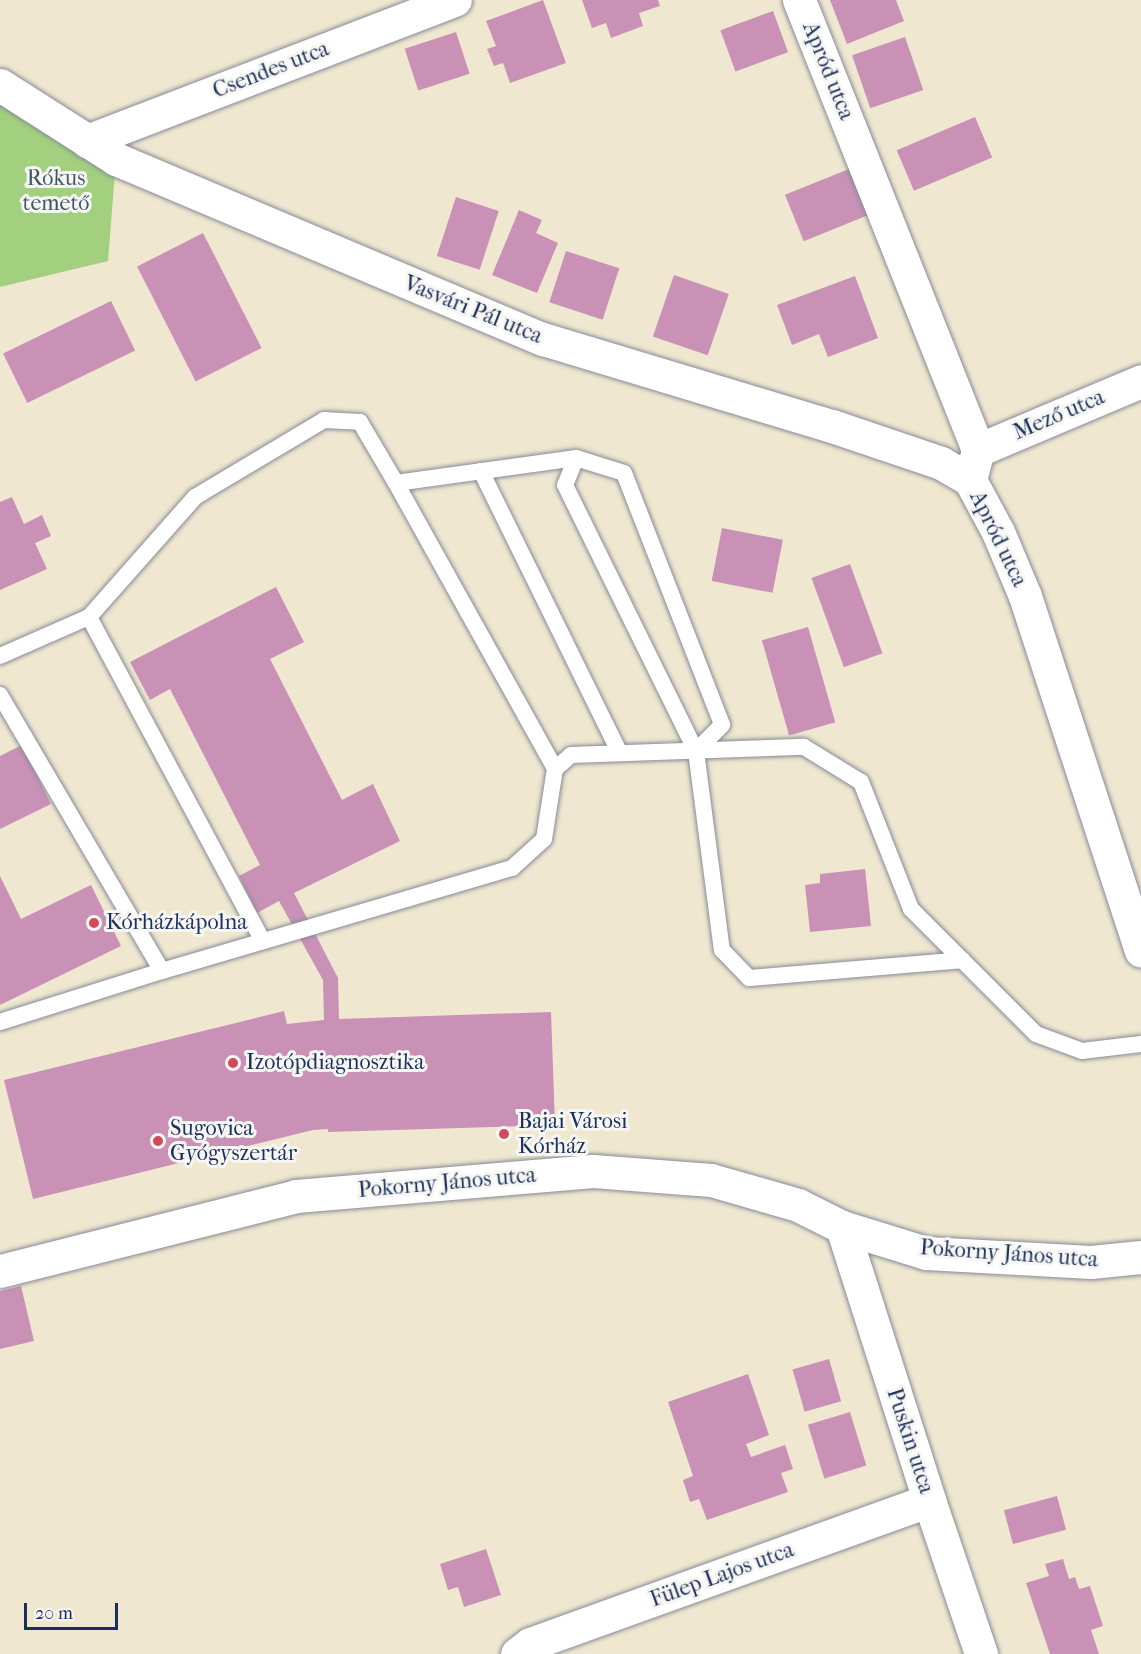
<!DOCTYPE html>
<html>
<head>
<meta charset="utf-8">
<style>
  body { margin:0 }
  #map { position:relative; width:1141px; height:1654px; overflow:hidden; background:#f0e7d0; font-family:"IM FELL French Canon",serif }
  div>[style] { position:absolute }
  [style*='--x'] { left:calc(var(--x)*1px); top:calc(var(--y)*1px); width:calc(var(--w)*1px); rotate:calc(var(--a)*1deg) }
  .green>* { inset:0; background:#a2d07e }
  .building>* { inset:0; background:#c991b6; transform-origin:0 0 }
  .roads { filter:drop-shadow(0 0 2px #868b97) drop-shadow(0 0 2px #868b97) }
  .service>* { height:16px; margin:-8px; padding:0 8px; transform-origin:8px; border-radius:8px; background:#fff }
  .minor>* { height:33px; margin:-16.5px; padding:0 16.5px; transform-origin:16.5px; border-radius:16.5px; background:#fff }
  .dots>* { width:16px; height:16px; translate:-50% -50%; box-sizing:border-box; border:3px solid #f6f6f2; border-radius:50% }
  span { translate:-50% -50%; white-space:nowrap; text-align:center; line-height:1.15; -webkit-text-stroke:6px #f6f6f2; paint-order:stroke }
  .street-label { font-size:22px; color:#1b2f5e }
  .park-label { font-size:22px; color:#3d5766 }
  .poi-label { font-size:22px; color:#1b2f5e }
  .left { translate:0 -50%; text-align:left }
  .scale { position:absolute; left:24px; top:1603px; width:94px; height:27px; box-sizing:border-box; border:3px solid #1b2f5e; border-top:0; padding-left:8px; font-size:18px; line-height:21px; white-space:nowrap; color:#1b2f5e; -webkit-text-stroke:4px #f6f6f2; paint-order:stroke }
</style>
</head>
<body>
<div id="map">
  <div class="green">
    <div style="clip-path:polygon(0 85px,116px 159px,108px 261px,0 287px)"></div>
  </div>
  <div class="building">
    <div style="clip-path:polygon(543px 0,566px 63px,510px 83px,503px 63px,494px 66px,487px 49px,496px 46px,486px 21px)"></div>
    <div style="clip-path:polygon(582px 0,658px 0,660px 6px,639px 13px,643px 26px,611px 38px,606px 23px,592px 28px)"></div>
    <div style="clip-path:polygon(830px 0,896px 0,904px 21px,847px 44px)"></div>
    <div style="left:773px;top:11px;width:44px;height:56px;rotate:70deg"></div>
    <div style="left:456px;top:32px;width:44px;height:54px;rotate:72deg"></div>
    <div style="left:905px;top:37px;width:56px;height:56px;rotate:71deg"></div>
    <div style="left:975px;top:117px;width:44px;height:85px;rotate:67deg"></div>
    <div style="left:849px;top:169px;width:50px;height:69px;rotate:68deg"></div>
    <div style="left:456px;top:197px;width:45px;height:62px;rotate:18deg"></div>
    <div style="clip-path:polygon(519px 210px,542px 220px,536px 233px,558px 243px,537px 293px,492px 275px)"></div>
    <div style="left:203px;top:233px;width:129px;height:74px;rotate:63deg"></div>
    <div style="left:566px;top:251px;width:56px;height:54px;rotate:18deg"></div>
    <div style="left:674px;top:275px;width:58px;height:65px;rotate:19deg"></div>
    <div style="clip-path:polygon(855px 276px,878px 338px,828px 357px,819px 334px,792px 345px,777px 305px)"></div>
    <div style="left:111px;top:301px;width:55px;height:120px;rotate:64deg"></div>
    <div style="clip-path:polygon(12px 497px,24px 524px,42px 515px,51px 536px,35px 543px,47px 569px,0 590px,0 502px)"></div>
    <div style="left:722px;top:528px;width:62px;height:54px;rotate:11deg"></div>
    <div style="left:850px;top:564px;width:95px;height:41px;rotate:70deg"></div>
    <div style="clip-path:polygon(276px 587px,304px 642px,270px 659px,342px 800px,373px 784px,400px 841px,294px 893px,338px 978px,339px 1019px,551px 1012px,555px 1125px,328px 1132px,328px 1129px,313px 1130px,33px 1199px,4px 1080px,284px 1011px,287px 1024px,324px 1020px,323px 980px,279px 901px,257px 913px,239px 876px,260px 865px,170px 689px,150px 700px,130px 662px)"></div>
    <div style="left:808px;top:627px;width:99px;height:48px;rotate:74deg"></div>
    <div style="clip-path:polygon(22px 745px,51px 804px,0 829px,0 756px)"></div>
    <div style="clip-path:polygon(865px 869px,871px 926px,810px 932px,805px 885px,820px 883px,820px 874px)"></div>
    <div style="clip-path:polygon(0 876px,21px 919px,91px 885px,121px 946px,0 1005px)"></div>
    <div style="clip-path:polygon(21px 1286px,34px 1341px,0 1349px,0 1291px)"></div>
    <div style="left:829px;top:1359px;width:44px;height:38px;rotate:74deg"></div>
    <div style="clip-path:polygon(748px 1374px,769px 1435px,746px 1444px,751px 1457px,785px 1445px,793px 1469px,781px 1473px,788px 1492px,707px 1520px,699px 1499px,690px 1502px,683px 1480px,693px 1476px,668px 1402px)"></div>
    <div style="left:850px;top:1412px;width:56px;height:44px;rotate:73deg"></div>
    <div style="left:1057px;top:1496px;width:35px;height:55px;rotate:75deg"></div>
    <div style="clip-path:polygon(486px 1549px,501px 1595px,464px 1607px,458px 1587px,448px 1590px,440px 1564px)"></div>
    <div style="clip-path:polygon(1063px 1559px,1069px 1579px,1075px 1577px,1079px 1589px,1090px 1586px,1103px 1626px,1091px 1630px,1099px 1654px,1050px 1654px,1026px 1583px,1049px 1576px,1045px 1564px)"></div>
  </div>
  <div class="roads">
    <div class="service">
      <div style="--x:576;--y:458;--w:29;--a:112"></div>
      <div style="--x:565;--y:485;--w:297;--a:63.8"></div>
      <div style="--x:696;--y:751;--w:201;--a:82.6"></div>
      <div style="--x:722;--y:950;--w:39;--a:46"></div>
      <div style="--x:749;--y:978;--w:214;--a:-4.8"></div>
      <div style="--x:481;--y:471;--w:314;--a:63.8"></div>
      <div style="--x:396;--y:483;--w:327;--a:60.9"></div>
      <div style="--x:89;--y:617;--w:160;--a:-48.5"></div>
      <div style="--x:195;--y:497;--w:150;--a:-30.8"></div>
      <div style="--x:324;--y:420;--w:36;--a:3"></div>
      <div style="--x:360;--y:422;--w:71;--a:59.5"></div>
      <div style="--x:396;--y:483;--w:182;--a:-7.9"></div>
      <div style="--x:576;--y:458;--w:50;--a:17.4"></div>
      <div style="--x:624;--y:473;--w:270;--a:68.7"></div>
      <div style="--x:722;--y:725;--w:37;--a:135"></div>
      <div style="--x:0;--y:656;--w:97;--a:-23.7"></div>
      <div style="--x:89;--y:617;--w:368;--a:61.8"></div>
      <div style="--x:0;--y:695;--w:320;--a:59.6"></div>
      <div style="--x:0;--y:1022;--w:170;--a:-17.5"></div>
      <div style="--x:162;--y:971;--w:365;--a:-16.4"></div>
      <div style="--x:512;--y:868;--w:43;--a:-42.2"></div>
      <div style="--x:544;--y:839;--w:71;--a:-81.1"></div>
      <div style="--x:555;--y:769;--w:21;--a:-41"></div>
      <div style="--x:571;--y:755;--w:233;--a:-2"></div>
      <div style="--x:804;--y:747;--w:67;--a:31.6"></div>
      <div style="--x:861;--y:782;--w:136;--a:68.5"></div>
      <div style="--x:911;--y:909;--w:177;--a:45"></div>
      <div style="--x:1036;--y:1034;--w:49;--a:20.3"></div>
      <div style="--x:1082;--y:1051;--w:59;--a:-6.8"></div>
    </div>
    <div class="minor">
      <div style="--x:799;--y:0;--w:484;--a:68.3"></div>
      <div style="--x:978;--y:450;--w:31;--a:105"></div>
      <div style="--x:970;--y:480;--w:59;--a:61.7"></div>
      <div style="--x:998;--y:532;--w:69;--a:67.1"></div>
      <div style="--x:1025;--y:596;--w:373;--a:71.9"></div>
      <div style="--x:0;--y:85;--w:138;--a:32.5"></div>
      <div style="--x:116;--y:159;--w:463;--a:22.9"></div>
      <div style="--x:543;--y:339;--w:302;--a:16.8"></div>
      <div style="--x:832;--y:426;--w:115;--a:18.7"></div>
      <div style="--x:941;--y:463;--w:34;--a:30"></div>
      <div style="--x:87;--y:141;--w:394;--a:-21"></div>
      <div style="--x:978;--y:450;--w:177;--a:-22.9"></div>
      <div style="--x:842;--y:1227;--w:287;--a:72.3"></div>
      <div style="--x:929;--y:1500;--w:163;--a:71.3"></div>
      <div style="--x:0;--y:1271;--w:305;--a:-14.2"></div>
      <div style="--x:296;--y:1196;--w:298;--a:-4.8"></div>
      <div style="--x:593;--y:1171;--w:118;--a:4.4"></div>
      <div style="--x:711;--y:1180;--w:91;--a:16"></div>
      <div style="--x:798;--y:1205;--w:49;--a:26.6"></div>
      <div style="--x:842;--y:1227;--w:88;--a:17.2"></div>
      <div style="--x:926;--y:1253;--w:165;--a:3.1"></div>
      <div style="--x:1091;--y:1262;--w:50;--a:-5.7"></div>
      <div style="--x:517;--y:1654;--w:16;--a:-38"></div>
      <div style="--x:530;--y:1644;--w:424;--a:-19.8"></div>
    </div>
  </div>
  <div class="dots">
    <div style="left:94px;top:923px;background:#d1495b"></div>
    <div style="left:233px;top:1063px;background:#d1495b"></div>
    <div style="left:504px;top:1134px;background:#d1495b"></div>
    <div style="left:158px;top:1141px;background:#d1495b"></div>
  </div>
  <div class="street-label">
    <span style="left:271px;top:70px;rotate:-21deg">Csendes utca</span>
    <span style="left:828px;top:71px;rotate:68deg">Apród utca</span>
    <span style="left:473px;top:310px;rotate:22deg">Vasvári Pál utca</span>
    <span style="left:1059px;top:415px;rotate:-23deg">Mező utca</span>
    <span style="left:998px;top:539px;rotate:64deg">Apród utca</span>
    <span style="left:447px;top:1183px;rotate:-5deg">Pokorny János utca</span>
    <span style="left:1009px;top:1254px;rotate:4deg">Pokorny János utca</span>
    <span style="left:910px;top:1441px;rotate:72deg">Puskin utca</span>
    <span style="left:722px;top:1575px;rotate:-20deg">Fülep Lajos utca</span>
  </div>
  <div class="park-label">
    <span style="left:56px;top:191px">Rókus<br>temető</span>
  </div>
  <div class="poi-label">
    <span class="left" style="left:106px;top:923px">Kórházkápolna</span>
    <span class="left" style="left:246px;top:1063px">Izotópdiagnosztika</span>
    <span class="left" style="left:518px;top:1134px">Bajai Városi<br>Kórház</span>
    <span class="left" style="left:170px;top:1141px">Sugovica<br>Gyógyszertár</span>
  </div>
  <div class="scale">20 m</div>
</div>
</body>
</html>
